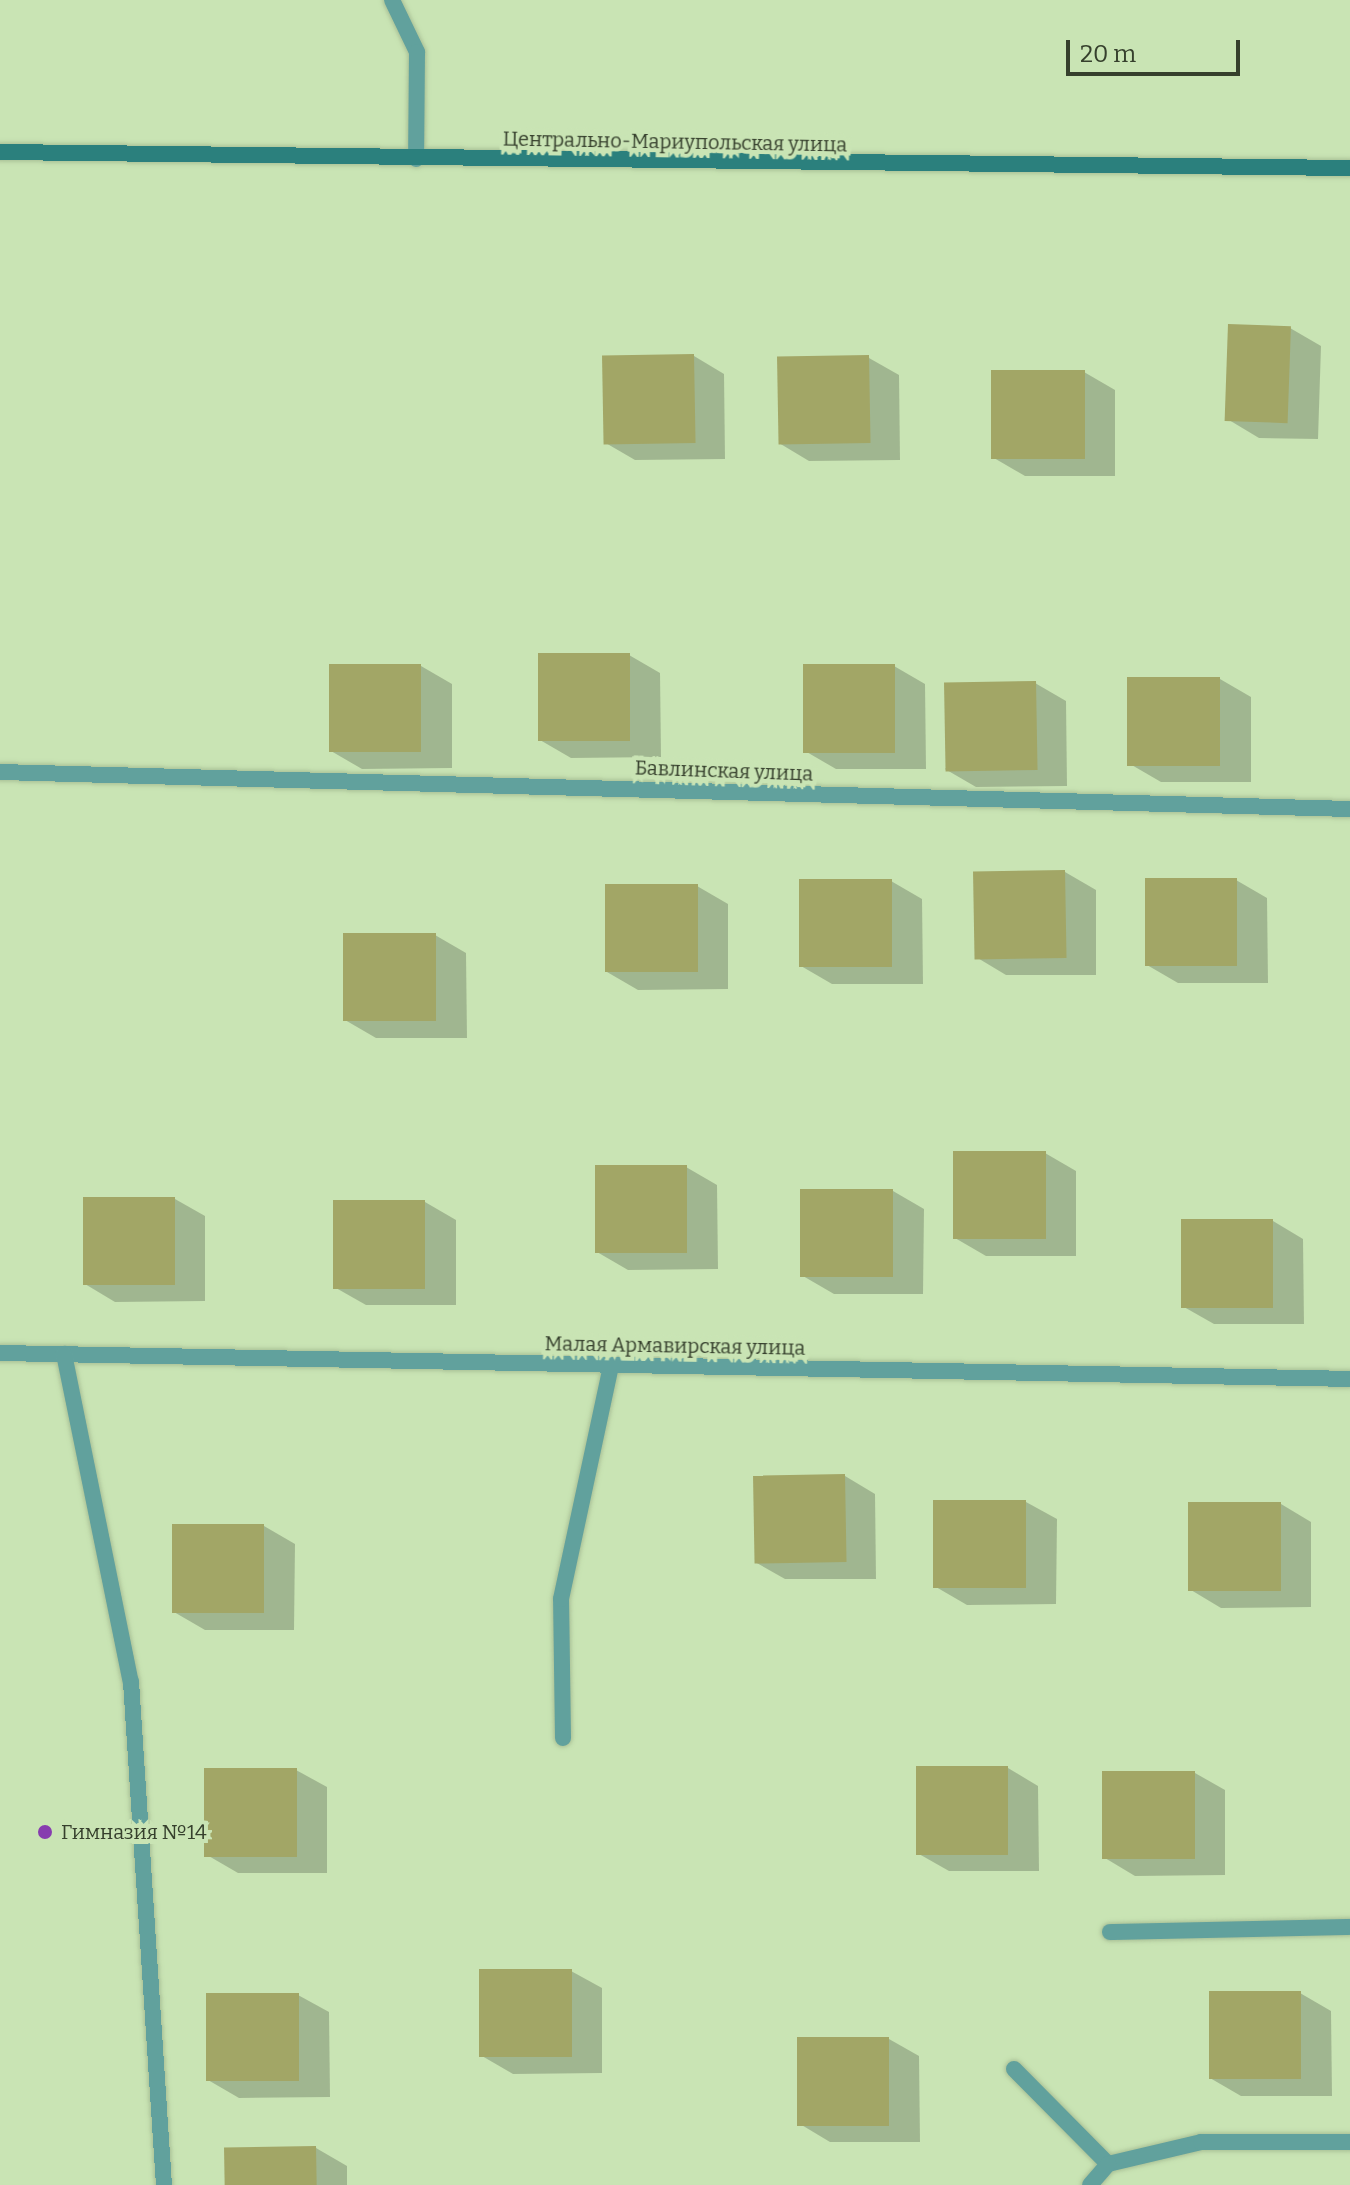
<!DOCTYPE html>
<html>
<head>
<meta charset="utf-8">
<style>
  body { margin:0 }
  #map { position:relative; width:1350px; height:2185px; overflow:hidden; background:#c9e4b4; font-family:Bitter,serif }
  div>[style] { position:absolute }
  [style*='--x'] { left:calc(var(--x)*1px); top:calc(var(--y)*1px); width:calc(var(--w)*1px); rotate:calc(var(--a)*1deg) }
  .shadow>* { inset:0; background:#0003 }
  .building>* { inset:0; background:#a2a666; transform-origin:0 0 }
  .roads { filter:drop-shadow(0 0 2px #a9c096) drop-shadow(0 0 2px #a9c096) }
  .lane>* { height:16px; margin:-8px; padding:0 8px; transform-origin:8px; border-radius:8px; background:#61a19d }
  .street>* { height:16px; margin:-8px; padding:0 8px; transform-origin:8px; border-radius:8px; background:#61a19d }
  .secondary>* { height:16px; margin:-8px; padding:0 8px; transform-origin:8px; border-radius:8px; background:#2b807d }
  .dots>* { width:22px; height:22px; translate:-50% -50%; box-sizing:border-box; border:4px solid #c9e4b4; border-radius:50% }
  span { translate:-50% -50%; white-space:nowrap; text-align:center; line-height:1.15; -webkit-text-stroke:8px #c9e4b4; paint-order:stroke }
  .street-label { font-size:20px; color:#36402d }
  .poi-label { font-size:20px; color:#36402d }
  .left { translate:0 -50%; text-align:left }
  .scale { position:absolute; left:1066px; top:40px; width:174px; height:36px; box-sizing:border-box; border:4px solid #36402d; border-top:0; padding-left:10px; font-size:24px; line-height:28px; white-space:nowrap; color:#36402d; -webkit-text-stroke:6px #c9e4b4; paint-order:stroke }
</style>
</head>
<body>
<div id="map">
  <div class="shadow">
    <div style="clip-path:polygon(1290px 328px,1321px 346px,1318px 439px,1259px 438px,1229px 420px)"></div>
    <div style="clip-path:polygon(694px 356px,724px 374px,725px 459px,635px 460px,604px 442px)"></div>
    <div style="clip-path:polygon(869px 358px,899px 375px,900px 460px,809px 461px,779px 443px)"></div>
    <div style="clip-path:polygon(1084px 372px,1115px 390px,1115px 476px,1025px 476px,994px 458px)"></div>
    <div style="clip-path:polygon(629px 655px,660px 673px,661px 757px,571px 758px,540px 740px)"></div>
    <div style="clip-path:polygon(421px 666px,452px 684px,452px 768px,362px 769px,331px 751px)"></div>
    <div style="clip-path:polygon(894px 666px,925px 684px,926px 769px,836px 769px,805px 751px)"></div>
    <div style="clip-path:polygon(1220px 679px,1251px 697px,1251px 782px,1161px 782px,1130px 764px)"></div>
    <div style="clip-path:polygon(1035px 683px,1066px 701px,1067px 786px,976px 787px,945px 769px)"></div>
    <div style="clip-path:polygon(1065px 872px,1096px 890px,1096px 975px,1006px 975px,976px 957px)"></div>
    <div style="clip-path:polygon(1236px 880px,1267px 898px,1268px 983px,1178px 983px,1147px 965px)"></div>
    <div style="clip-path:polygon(891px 881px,922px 899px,923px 984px,832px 984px,801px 966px)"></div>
    <div style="clip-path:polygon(697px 886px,728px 904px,728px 989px,638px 990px,607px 972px)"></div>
    <div style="clip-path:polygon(435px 935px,466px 953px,467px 1038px,376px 1038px,345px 1020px)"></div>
    <div style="clip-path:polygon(1045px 1153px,1076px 1171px,1076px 1256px,986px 1256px,955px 1238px)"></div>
    <div style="clip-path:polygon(686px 1167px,717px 1185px,718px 1269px,628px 1270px,597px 1252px)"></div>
    <div style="clip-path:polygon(893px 1191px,924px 1209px,923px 1294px,834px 1294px,803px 1276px)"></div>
    <div style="clip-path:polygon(175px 1199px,205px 1216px,205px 1301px,115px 1302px,85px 1284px)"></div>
    <div style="clip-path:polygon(425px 1202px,456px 1220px,456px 1305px,366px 1305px,336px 1288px)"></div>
    <div style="clip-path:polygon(1273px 1221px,1303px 1239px,1304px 1324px,1214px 1324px,1184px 1307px)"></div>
    <div style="clip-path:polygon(845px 1476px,875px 1494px,876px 1579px,785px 1579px,755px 1562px)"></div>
    <div style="clip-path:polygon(1026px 1502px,1057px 1519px,1056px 1604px,967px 1605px,936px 1587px)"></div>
    <div style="clip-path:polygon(1281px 1504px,1311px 1522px,1311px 1607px,1221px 1608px,1191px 1590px)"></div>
    <div style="clip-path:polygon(264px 1526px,295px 1544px,294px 1630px,205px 1630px,174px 1612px)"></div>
    <div style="clip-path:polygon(1008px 1768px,1038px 1786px,1039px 1871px,949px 1871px,919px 1854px)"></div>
    <div style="clip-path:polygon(296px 1770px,327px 1787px,327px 1873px,238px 1873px,207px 1855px)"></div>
    <div style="clip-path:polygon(1195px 1773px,1225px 1790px,1225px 1875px,1135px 1876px,1105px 1858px)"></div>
    <div style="clip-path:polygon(571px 1971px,602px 1988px,602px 2073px,513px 2074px,482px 2056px)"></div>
    <div style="clip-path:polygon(1300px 1993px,1331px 2011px,1332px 2096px,1241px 2096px,1210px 2078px)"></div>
    <div style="clip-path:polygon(298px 1995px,329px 2012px,330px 2097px,239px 2098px,208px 2080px)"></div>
    <div style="clip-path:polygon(889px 2039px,919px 2056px,920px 2142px,830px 2142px,800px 2124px)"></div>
    <div style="clip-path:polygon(316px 2148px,347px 2166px,347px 2185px,226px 2185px)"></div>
  </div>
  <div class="building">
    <div style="left:1228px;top:324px;width:63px;height:97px;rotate:2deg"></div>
    <div style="left:694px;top:354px;width:89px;height:92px;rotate:89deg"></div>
    <div style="left:869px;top:355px;width:88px;height:92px;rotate:89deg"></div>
    <div style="left:1085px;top:370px;width:89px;height:94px;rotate:90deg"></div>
    <div style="left:538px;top:653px;width:92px;height:88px"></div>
    <div style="left:329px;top:664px;width:92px;height:88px"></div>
    <div style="left:803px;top:664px;width:92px;height:89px"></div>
    <div style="left:1127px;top:677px;width:93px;height:89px"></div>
    <div style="left:1036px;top:681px;width:89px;height:92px;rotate:89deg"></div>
    <div style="left:1065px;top:870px;width:88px;height:92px;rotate:89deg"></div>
    <div style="left:1145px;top:878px;width:92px;height:88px"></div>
    <div style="left:892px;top:879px;width:88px;height:93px;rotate:90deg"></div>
    <div style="left:698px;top:884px;width:88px;height:93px;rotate:90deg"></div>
    <div style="left:436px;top:933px;width:88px;height:93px;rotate:90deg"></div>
    <div style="left:953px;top:1151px;width:93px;height:88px"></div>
    <div style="left:595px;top:1165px;width:92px;height:88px"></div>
    <div style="left:893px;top:1189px;width:88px;height:93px;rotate:90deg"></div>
    <div style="left:83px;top:1197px;width:92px;height:88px"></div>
    <div style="left:333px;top:1200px;width:92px;height:89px"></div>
    <div style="left:1181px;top:1219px;width:92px;height:89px"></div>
    <div style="left:845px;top:1474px;width:88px;height:92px;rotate:89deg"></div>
    <div style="left:933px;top:1500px;width:93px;height:88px"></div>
    <div style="left:1281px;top:1502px;width:89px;height:93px;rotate:90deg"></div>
    <div style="left:264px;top:1524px;width:89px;height:92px;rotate:90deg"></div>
    <div style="left:916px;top:1766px;width:92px;height:89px"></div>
    <div style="left:204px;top:1768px;width:93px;height:89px"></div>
    <div style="left:1102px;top:1771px;width:93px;height:88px"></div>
    <div style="left:479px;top:1969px;width:93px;height:88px"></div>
    <div style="left:1209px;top:1991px;width:92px;height:88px"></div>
    <div style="left:206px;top:1993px;width:93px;height:88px"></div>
    <div style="left:797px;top:2037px;width:92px;height:89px"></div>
    <div style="left:316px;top:2146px;width:39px;height:92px;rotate:89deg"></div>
  </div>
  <div class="roads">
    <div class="lane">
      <div style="--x:563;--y:1738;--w:139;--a:-90.8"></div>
      <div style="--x:561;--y:1599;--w:239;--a:-77.9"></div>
      <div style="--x:1110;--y:1932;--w:240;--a:-1.2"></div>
      <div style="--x:1014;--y:2069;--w:134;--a:45.3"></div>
      <div style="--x:1108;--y:2164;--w:96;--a:-13.3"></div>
      <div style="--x:1201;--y:2142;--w:149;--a:0"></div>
      <div style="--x:1090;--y:2185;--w:28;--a:-49"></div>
    </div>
    <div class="street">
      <div style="--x:392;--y:0;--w:58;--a:64.3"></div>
      <div style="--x:417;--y:52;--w:107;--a:90.5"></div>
      <div style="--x:0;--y:772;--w:1351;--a:1.57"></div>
      <div style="--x:0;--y:1353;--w:1350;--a:1.1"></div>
      <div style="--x:64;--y:1354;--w:335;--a:78.5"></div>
      <div style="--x:131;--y:1682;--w:504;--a:86.25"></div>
    </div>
    <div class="secondary">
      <div style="--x:0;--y:152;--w:1350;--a:0.68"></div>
    </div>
  </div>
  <div class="dots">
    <div style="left:45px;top:1832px;background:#873daf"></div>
  </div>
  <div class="street-label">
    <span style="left:675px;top:142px;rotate:1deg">Центрально-Мариупольская улица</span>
    <span style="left:724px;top:771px;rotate:2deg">Бавлинская улица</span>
    <span style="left:675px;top:1346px;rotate:1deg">Малая Армавирская улица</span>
  </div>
  <div class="poi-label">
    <span class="left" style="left:61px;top:1832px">Гимназия №14</span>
  </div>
  <div class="scale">20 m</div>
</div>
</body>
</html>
